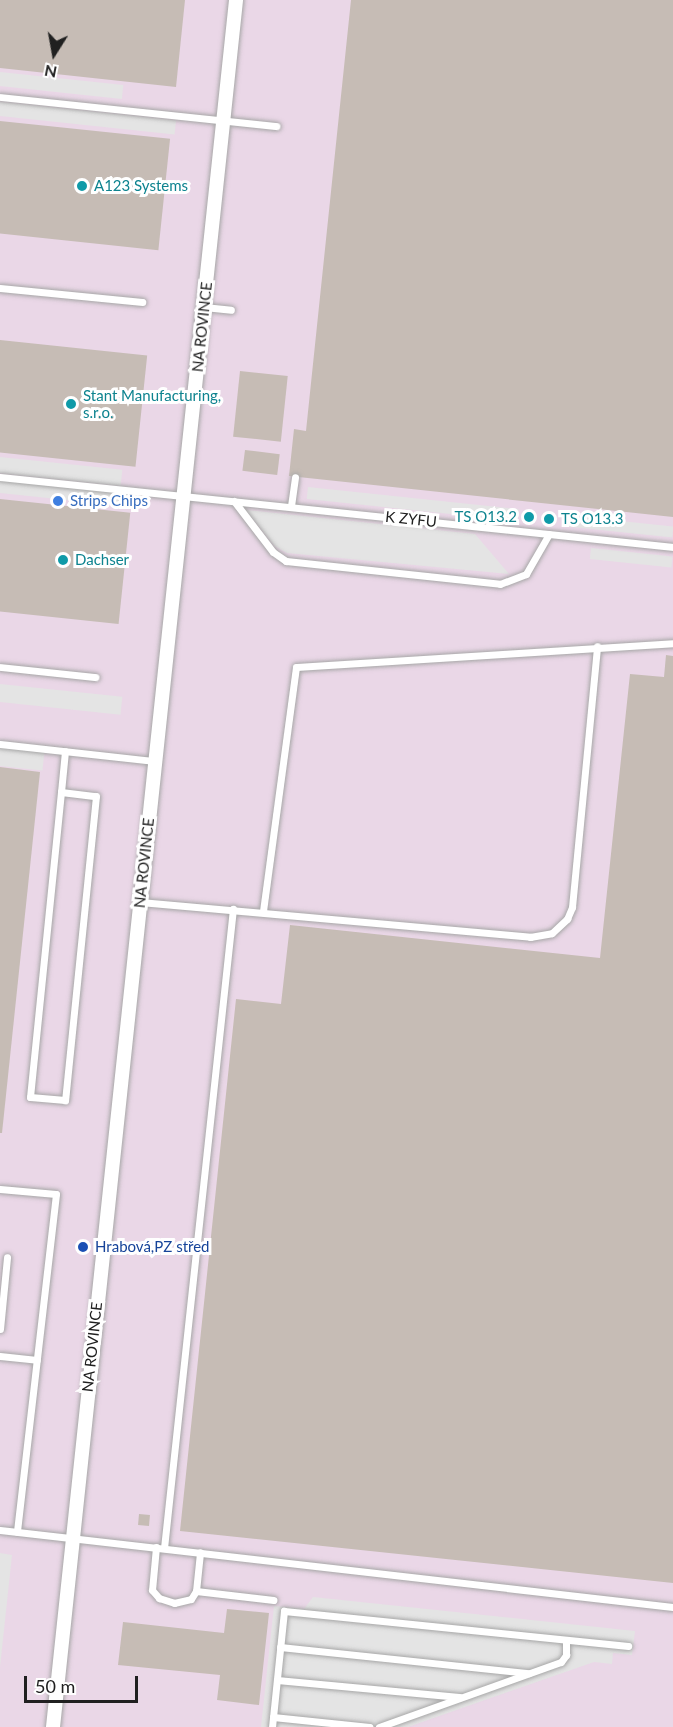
<!DOCTYPE html>
<html>
<head>
<meta charset="utf-8">
<style>
  body { margin:0 }
  #map { position:relative; width:673px; height:1727px; overflow:hidden; background:#f1ede6; font-family:Lato,sans-serif }
  div>[style] { position:absolute }
  [style*='--x'] { left:calc(var(--x)*1px); top:calc(var(--y)*1px); width:calc(var(--w)*1px); rotate:calc(var(--a)*1deg) }
  .industrial>* { inset:0; background:#ead7e7; transform-origin:0 0 }
  .parking>* { inset:0; background:#e4e4e4; transform-origin:0 0 }
  .building>* { inset:0; background:#c6bcb5; transform-origin:0 0 }
  .roads { filter:drop-shadow(0 0 2px #a7a7a7) drop-shadow(0 0 2px #a7a7a7) }
  .service>* { height:7px; margin:-3.5px; padding:0 3.5px; transform-origin:3.5px; border-radius:3.5px; background:#fff }
  .minor>* { height:14px; margin:-7px; padding:0 7px; transform-origin:7px; border-radius:7px; background:#fff }
  .dots>* { width:16px; height:16px; translate:-50% -50%; box-sizing:border-box; border:3px solid #fff; border-radius:50% }
  span { translate:-50% -50%; white-space:nowrap; text-align:center; line-height:1.15; -webkit-text-stroke:6px #fff; paint-order:stroke }
  .culture-label { font-size:15px; color:#0d838f }
  .left { translate:0 -50%; text-align:left }
  .right { translate:-100% -50%; text-align:right }
  .street-label { font-size:15px; color:#202020 }
  .shop-label { font-size:15px; color:#366cbe }
  .transit-label { font-size:15px; color:#164399 }
  .north { position:absolute; left:24px; top:24px; width:60px; height:60px; -webkit-text-stroke:4px #fff; paint-order:stroke; rotate:191deg; font-size:16px; font-weight:700; line-height:24px; text-align:center; color:#202020 }
  .north::after { content:''; display:block; margin:auto; width:21px; height:27px; background:#202020; clip-path:polygon(50% 0,100% 100%,50% 72%,0 100%) }
  .scale { position:absolute; left:24px; top:1676px; width:114px; height:27px; box-sizing:border-box; border:3px solid #202020; border-top:0; padding-left:8px; font-size:18px; line-height:21px; white-space:nowrap; color:#202020; -webkit-text-stroke:4px #fff; paint-order:stroke }
</style>
</head>
<body>
<div id="map">
  <div class="industrial">
    <div style="left:0;top:0;width:673px;height:1727px"></div>
  </div>
  <div class="parking">
    <div style="left:0;top:72px;width:124px;height:14px;rotate:6deg"></div>
    <div style="left:0;top:102px;width:177px;height:14px;rotate:6deg"></div>
    <div style="left:0;top:457px;width:123px;height:16px;rotate:6deg"></div>
    <div style="left:0;top:480px;width:131px;height:13px;rotate:6deg"></div>
    <div style="left:308px;top:487px;width:212px;height:12px;rotate:6deg"></div>
    <div style="clip-path:polygon(246px 510px,475px 534px,509px 574px,287px 553px,275px 546px)"></div>
    <div style="left:563px;top:515px;width:111px;height:11px;rotate:6deg"></div>
    <div style="left:591px;top:548px;width:82px;height:11px;rotate:6deg"></div>
    <div style="left:0;top:684px;width:123px;height:18px;rotate:6deg"></div>
    <div style="left:0;top:744px;width:45px;height:22px;rotate:6deg"></div>
    <div style="clip-path:polygon(0 1553px,12px 1555px,0 1667px)"></div>
    <div style="clip-path:polygon(313px 1597px,635px 1631px,632px 1655px,613px 1653px,612px 1664px,594px 1662px,408px 1727px,261px 1727px,274px 1606px,304px 1609px)"></div>
  </div>
  <div class="building">
    <div style="clip-path:polygon(0 0,185px 0,176px 87px,0 68px)"></div>
    <div style="clip-path:polygon(351px 0,673px 0,673px 517px,289px 476px,294px 429px,306px 431px)"></div>
    <div style="left:0;top:121px;width:171px;height:112px;rotate:6deg"></div>
    <div style="left:0;top:340px;width:148px;height:112px;rotate:6deg"></div>
    <div style="left:240px;top:371px;width:48px;height:66px;rotate:6deg"></div>
    <div style="left:245px;top:450px;width:35px;height:21px;rotate:7deg"></div>
    <div style="left:0;top:499px;width:131px;height:112px;rotate:6deg"></div>
    <div style="clip-path:polygon(666px 655px,673px 656px,673px 1583px,180px 1531px,236px 999px,281px 1004px,290px 925px,600px 958px,630px 674px,664px 677px)"></div>
    <div style="clip-path:polygon(0 767px,40px 772px,2px 1133px,0 1133px)"></div>
    <div style="left:139px;top:1514px;width:11px;height:11px;rotate:5deg"></div>
    <div style="clip-path:polygon(227px 1609px,269px 1613px,259px 1705px,217px 1700px,220px 1675px,118px 1665px,123px 1622px,224px 1633px)"></div>
  </div>
  <div class="roads">
    <div class="service">
      <div style="--x:0;--y:97;--w:278;--a:6"></div>
      <div style="--x:0;--y:288;--w:143;--a:5.6"></div>
      <div style="--x:204;--y:307;--w:27;--a:6"></div>
      <div style="--x:0;--y:477;--w:677;--a:5.94"></div>
      <div style="--x:234;--y:501;--w:64;--a:52.6"></div>
      <div style="--x:273;--y:552;--w:16;--a:35"></div>
      <div style="--x:286;--y:561;--w:215;--a:6.1"></div>
      <div style="--x:500;--y:584;--w:28;--a:-21"></div>
      <div style="--x:526;--y:574;--w:46;--a:-60.1"></div>
      <div style="--x:291;--y:506;--w:29;--a:-82"></div>
      <div style="--x:0;--y:667;--w:96;--a:6"></div>
      <div style="--x:0;--y:744;--w:156;--a:6.3"></div>
      <div style="--x:61;--y:792;--w:35;--a:7"></div>
      <div style="--x:96;--y:796;--w:306;--a:95.8"></div>
      <div style="--x:65;--y:1100;--w:35;--a:-175"></div>
      <div style="--x:30;--y:1097;--w:307;--a:-84.2"></div>
      <div style="--x:61;--y:792;--w:41;--a:-84.4"></div>
      <div style="--x:140;--y:902;--w:392;--a:5.1"></div>
      <div style="--x:530;--y:937;--w:22;--a:-10"></div>
      <div style="--x:552;--y:933;--w:21;--a:-43"></div>
      <div style="--x:567;--y:919;--w:13;--a:-67"></div>
      <div style="--x:572;--y:907;--w:262;--a:-84.5"></div>
      <div style="--x:263;--y:911;--w:246;--a:-82.3"></div>
      <div style="--x:296;--y:667;--w:378;--a:-3.6"></div>
      <div style="--x:0;--y:1189;--w:56;--a:5.1"></div>
      <div style="--x:56;--y:1194;--w:340;--a:96.6"></div>
      <div style="--x:0;--y:1329;--w:72;--a:-84.4"></div>
      <div style="--x:0;--y:1356;--w:37;--a:6"></div>
      <div style="--x:0;--y:1530;--w:677;--a:6.53"></div>
      <div style="--x:156;--y:1547;--w:43;--a:95.3"></div>
      <div style="--x:152;--y:1590;--w:11;--a:49"></div>
      <div style="--x:159;--y:1598;--w:16;--a:18"></div>
      <div style="--x:174;--y:1603;--w:17;--a:-13"></div>
      <div style="--x:191;--y:1599;--w:9;--a:-58"></div>
      <div style="--x:196;--y:1591;--w:39;--a:-84"></div>
      <div style="--x:164;--y:1548;--w:643;--a:-83.84"></div>
      <div style="--x:196;--y:1591;--w:78;--a:6.7"></div>
      <div style="--x:280;--y:1647;--w:250;--a:6"></div>
      <div style="--x:277;--y:1680;--w:183;--a:5.3"></div>
      <div style="--x:273;--y:1717;--w:97;--a:5.9"></div>
      <div style="--x:272;--y:1727;--w:117;--a:-84.1"></div>
      <div style="--x:284;--y:1611;--w:346;--a:5.8"></div>
      <div style="--x:379;--y:1727;--w:193;--a:-19.7"></div>
      <div style="--x:561;--y:1662;--w:9;--a:-54"></div>
      <div style="--x:566;--y:1655;--w:15;--a:-90"></div>
    </div>
    <div class="minor">
      <div style="--x:53;--y:1727;--w:1737;--a:-83.95"></div>
    </div>
  </div>
  <div class="dots">
    <div style="left:82px;top:186px;background:#0f9aa8"></div>
    <div style="left:71px;top:404px;background:#0f9aa8"></div>
    <div style="left:58px;top:501px;background:#3f7fe0"></div>
    <div style="left:529px;top:517px;background:#0f9aa8"></div>
    <div style="left:549px;top:519px;background:#0f9aa8"></div>
    <div style="left:63px;top:560px;background:#0f9aa8"></div>
    <div style="left:83px;top:1247px;background:#1a4fb4"></div>
  </div>
  <div class="culture-label">
    <span class="left" style="left:94px;top:186px">A123 Systems</span>
    <span class="left" style="left:83px;top:404px">Stant Manufacturing,<br>s.r.o.</span>
    <span class="right" style="left:517px;top:517px">TS O13.2</span>
    <span class="left" style="left:561px;top:519px">TS O13.3</span>
    <span class="left" style="left:75px;top:560px">Dachser</span>
  </div>
  <div class="street-label">
    <span style="left:202px;top:327px;rotate:-84deg">NA ROVINCE</span>
    <span style="left:411px;top:519px;rotate:6deg">K ZYFU</span>
    <span style="left:144px;top:863px;rotate:-84deg">NA ROVINCE</span>
    <span style="left:92px;top:1347px;rotate:-84deg">NA ROVINCE</span>
  </div>
  <div class="shop-label">
    <span class="left" style="left:70px;top:501px">Strips Chips</span>
  </div>
  <div class="transit-label">
    <span class="left" style="left:95px;top:1247px">Hrabová,PZ střed</span>
  </div>
  <div class="north">N</div>
  <div class="scale">50 m</div>
</div>
</body>
</html>
